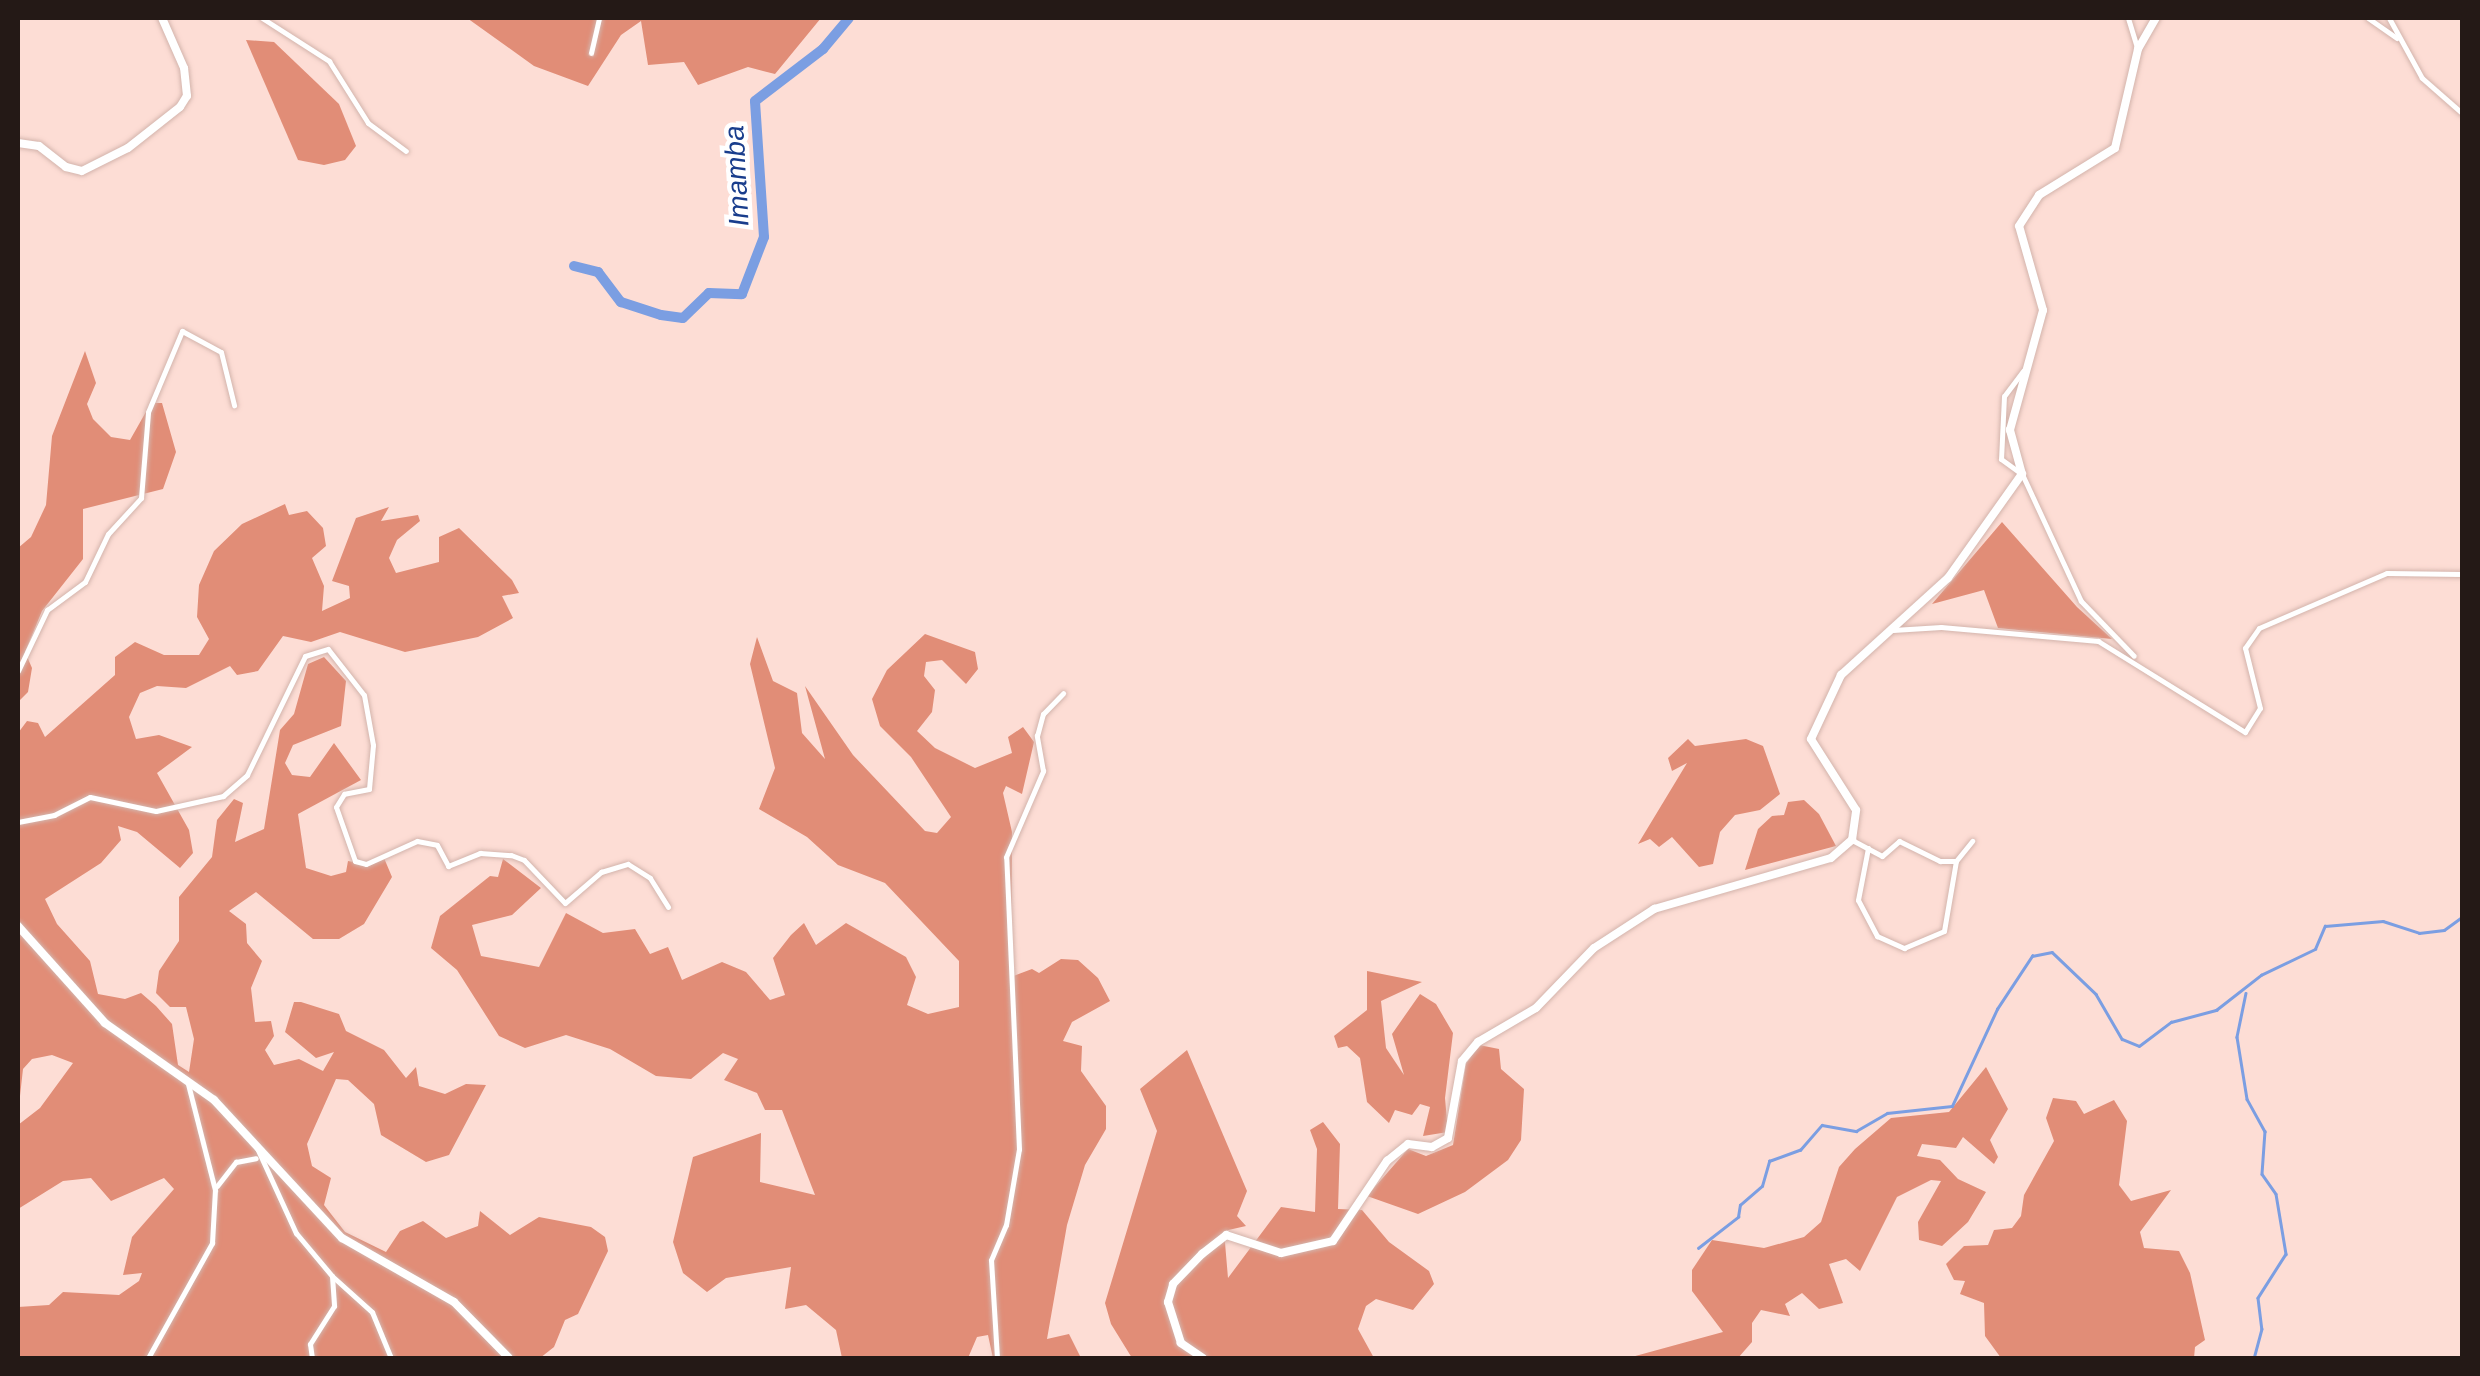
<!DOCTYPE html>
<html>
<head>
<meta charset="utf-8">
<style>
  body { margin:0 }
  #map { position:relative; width:2480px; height:1376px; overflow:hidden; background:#fdddd5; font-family:Arial,sans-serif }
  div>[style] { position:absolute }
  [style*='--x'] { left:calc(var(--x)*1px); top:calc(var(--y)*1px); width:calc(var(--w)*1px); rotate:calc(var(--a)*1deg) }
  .forest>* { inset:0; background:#e18d77 }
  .stream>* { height:2.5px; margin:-1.25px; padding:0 1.25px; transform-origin:1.25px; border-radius:1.25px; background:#7b9ee2 }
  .river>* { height:10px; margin:-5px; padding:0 5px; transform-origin:5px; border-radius:5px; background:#7b9ee2 }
  .roads { filter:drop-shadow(0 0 2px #d3b4ac) drop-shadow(0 0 2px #d3b4ac) }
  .street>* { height:5px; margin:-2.5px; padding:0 2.5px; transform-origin:2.5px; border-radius:2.5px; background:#fff }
  .secondary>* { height:8px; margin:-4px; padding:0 4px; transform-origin:4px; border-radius:4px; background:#fff }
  span { translate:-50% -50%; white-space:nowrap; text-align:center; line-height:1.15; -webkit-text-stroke:9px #fff; paint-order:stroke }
  .water-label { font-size:28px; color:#193d8c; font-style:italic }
  .frame { position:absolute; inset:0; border:20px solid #241916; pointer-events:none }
</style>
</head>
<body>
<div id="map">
  <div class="forest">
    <div style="clip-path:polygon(467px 18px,821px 18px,775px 74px,748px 67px,698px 85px,684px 62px,648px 65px,641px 21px,621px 35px,588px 86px,534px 66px)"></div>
    <div style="clip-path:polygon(246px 40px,274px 42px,339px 104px,356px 146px,345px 160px,324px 165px,298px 160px)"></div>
    <div style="clip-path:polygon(85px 351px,96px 383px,87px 404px,93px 419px,111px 437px,130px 440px,151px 403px,162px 403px,176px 452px,163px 489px,83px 509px,83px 559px,42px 611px,25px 652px,32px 668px,28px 692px,18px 702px,18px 548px,31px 537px,46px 505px,52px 436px)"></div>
    <div style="clip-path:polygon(285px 504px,289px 515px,307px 511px,323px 528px,326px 546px,312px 558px,324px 586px,322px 611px,350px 598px,349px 586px,332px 581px,356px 518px,389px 507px,381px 521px,418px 515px,420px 521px,397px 540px,389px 558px,396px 573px,439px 562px,439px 537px,459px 528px,512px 580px,519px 593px,502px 596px,513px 618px,478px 637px,405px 652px,340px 632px,311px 642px,283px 636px,258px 671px,237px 675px,230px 666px,186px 688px,157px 686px,140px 693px,129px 717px,136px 739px,159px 735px,192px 747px,157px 773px,189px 830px,193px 853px,180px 868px,137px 832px,118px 826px,121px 840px,101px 863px,45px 899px,57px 924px,90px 961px,98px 994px,125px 999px,141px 993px,156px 1006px,172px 1024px,178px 1065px,189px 1072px,194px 1039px,186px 1007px,170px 1007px,156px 993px,159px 971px,179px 941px,179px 897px,212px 857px,217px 820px,234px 799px,243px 803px,235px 842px,264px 829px,280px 730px,294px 714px,308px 664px,324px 657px,346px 681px,341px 726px,293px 745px,285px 763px,292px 775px,310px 777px,334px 743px,361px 780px,298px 814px,306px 868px,331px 876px,346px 872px,348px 861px,369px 865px,384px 858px,392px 877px,364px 924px,339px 939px,313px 939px,256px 892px,229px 911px,246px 924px,247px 943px,262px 961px,251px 988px,255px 1022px,271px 1021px,274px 1036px,265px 1050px,274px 1065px,299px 1059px,323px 1071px,334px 1052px,316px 1058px,285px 1032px,294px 1002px,301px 1002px,339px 1014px,346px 1031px,384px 1050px,406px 1078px,416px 1067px,419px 1086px,445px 1094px,466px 1084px,486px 1085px,449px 1155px,426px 1162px,381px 1135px,374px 1104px,348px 1080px,336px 1079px,307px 1144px,312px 1166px,331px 1178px,324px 1205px,345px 1232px,386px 1252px,400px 1231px,423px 1221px,446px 1238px,478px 1226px,480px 1211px,510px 1235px,539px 1217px,591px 1227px,605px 1237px,608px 1251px,578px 1314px,565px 1320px,554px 1347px,540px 1358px,18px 1358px,18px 1307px,49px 1305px,63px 1292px,119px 1295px,139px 1281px,142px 1273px,123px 1275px,132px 1237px,174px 1189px,164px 1178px,111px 1201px,91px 1178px,63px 1181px,18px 1209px,18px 1125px,40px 1108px,73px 1063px,52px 1055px,32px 1059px,23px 1069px,18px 1114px,18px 733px,27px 721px,38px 723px,45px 737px,115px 675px,115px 657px,135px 642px,164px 655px,199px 655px,209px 639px,197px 617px,199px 585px,214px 551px,242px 524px)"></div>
    <div style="clip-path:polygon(2002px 522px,2077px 607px,2112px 639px,1998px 628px,1984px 590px,1932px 604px)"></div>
    <div style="clip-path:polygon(925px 634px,975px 652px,978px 669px,966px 684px,942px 660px,926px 662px,924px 676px,935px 690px,932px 712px,917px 731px,935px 748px,975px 768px,1012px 753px,1008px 737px,1023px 727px,1034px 742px,1022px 794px,1006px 786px,1003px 793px,1012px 832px,1011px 977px,1032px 969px,1039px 973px,1061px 959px,1078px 960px,1098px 978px,1110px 1001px,1072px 1022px,1063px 1041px,1082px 1046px,1081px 1071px,1106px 1106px,1106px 1129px,1085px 1165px,1067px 1225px,1047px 1339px,1069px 1334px,1081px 1358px,993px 1358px,988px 1335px,977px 1337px,968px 1358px,842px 1358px,836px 1330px,806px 1305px,785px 1309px,791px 1267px,726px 1278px,707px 1292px,683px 1273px,673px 1242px,693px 1157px,761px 1133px,760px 1182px,815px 1195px,782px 1110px,765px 1110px,757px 1093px,724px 1080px,738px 1059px,723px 1053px,691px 1079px,656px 1076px,610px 1049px,566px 1035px,525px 1048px,499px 1036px,457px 970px,431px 948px,440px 916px,490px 876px,498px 877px,503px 859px,541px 888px,512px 915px,472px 925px,481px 956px,539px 967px,566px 913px,603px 933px,635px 929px,650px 954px,668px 947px,682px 980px,722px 962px,746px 972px,770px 1000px,785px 995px,773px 958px,791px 935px,804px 923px,816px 945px,846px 923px,906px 957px,916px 977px,907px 1005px,928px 1014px,959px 1007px,959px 961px,885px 883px,838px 865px,807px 837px,759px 809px,775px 768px,750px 664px,757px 637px,773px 681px,797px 693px,802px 733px,825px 759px,805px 686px,853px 755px,925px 831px,937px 833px,951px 817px,911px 757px,880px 726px,872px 699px,887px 670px)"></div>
    <div style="clip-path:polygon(1688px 739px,1695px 746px,1746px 739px,1763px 746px,1780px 794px,1760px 810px,1735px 815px,1720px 832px,1713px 864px,1699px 867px,1672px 837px,1659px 847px,1650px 839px,1638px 844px,1687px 763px,1672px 771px,1668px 758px)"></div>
    <div style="clip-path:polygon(1804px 800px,1819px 814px,1836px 846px,1745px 870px,1758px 829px,1772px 816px,1784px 815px,1788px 802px)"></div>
    <div style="clip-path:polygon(1367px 971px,1422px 982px,1381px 1001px,1386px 1048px,1404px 1075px,1392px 1034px,1420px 994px,1436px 1004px,1453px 1033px,1445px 1098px,1448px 1132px,1423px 1136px,1430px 1107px,1420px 1104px,1412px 1115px,1395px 1110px,1389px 1123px,1367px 1102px,1360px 1058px,1347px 1046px,1338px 1048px,1334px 1036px,1367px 1010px)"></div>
    <div style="clip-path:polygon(1479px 1045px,1499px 1049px,1501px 1069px,1524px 1089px,1521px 1140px,1508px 1160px,1465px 1192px,1418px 1214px,1367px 1196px,1408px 1149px,1426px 1156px,1453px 1145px,1466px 1064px)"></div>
    <div style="clip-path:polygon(1187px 1050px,1247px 1191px,1237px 1216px,1246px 1226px,1224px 1231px,1228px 1278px,1281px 1207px,1315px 1212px,1317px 1149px,1310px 1130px,1323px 1122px,1340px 1144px,1338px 1209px,1362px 1210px,1389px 1242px,1429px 1271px,1434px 1284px,1413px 1310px,1376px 1299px,1366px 1306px,1358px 1329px,1374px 1358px,1132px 1358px,1111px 1324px,1105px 1303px,1157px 1131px,1140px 1089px)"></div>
    <div style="clip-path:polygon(1986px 1067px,2008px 1109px,1990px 1140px,1998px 1157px,1994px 1164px,1963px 1137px,1956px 1148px,1922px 1144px,1917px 1156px,1940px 1160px,1958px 1179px,1986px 1192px,1968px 1222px,1942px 1246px,1919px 1240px,1918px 1222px,1941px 1181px,1931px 1180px,1897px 1197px,1860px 1271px,1846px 1259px,1829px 1264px,1843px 1303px,1819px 1309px,1802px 1293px,1785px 1304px,1790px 1316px,1761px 1310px,1752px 1323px,1752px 1342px,1738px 1358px,1628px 1358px,1723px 1332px,1692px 1291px,1692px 1270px,1712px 1240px,1764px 1248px,1804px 1237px,1821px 1222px,1839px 1167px,1855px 1149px,1891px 1118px,1949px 1112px)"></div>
    <div style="clip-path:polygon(2053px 1098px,2076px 1101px,2084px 1114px,2114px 1100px,2127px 1121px,2119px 1185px,2131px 1201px,2171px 1190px,2140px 1232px,2144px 1248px,2179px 1251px,2190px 1273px,2205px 1340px,2195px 1347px,2194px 1358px,2001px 1358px,1985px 1336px,1984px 1303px,1960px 1294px,1965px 1281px,1954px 1280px,1946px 1264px,1964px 1246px,1988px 1245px,1994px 1230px,2012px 1228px,2021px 1216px,2024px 1195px,2054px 1141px,2046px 1118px)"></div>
  </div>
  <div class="stream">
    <div style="--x:2246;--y:993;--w:45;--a:101.6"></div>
    <div style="--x:2237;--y:1037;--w:63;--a:80.8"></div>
    <div style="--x:2247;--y:1099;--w:37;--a:61"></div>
    <div style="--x:2265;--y:1131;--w:43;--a:94"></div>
    <div style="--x:2262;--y:1174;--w:24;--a:55"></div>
    <div style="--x:2276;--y:1194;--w:61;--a:80.5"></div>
    <div style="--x:2286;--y:1254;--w:52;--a:122.5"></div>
    <div style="--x:2258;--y:1298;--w:31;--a:83"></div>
    <div style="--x:2262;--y:1329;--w:30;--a:105"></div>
    <div style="--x:1698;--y:1248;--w:51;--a:-37.8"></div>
    <div style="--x:1738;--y:1217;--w:12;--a:-81"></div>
    <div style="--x:1740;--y:1205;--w:29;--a:-41"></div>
    <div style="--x:1762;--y:1186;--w:26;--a:-74"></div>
    <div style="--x:1769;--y:1161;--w:33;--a:-20"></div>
    <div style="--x:1800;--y:1150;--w:33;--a:-49"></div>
    <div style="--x:1822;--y:1125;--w:35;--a:10"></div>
    <div style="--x:1856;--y:1131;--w:36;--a:-30"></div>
    <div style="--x:1887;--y:1113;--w:65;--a:-6.1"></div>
    <div style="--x:1952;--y:1106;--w:107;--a:-65.1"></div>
    <div style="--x:1997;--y:1009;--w:64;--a:-56.6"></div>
    <div style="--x:2032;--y:956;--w:20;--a:-11"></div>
    <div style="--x:2052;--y:952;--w:61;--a:43.7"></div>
    <div style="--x:2096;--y:994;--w:52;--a:60"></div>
    <div style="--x:2122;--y:1039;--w:18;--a:22"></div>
    <div style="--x:2139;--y:1046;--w:40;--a:-37"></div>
    <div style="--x:2171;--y:1022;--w:47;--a:-14.9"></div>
    <div style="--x:2216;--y:1010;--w:57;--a:-37.9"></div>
    <div style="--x:2261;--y:975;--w:60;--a:-25.7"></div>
    <div style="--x:2315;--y:949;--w:25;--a:-67"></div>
    <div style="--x:2325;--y:926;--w:58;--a:-4.9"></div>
    <div style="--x:2383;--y:921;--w:38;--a:18"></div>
    <div style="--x:2419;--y:933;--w:25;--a:-7"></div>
    <div style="--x:2444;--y:930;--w:22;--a:-36"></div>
  </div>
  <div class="river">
    <div style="--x:574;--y:266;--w:25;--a:14"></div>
    <div style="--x:598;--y:272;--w:38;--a:53"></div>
    <div style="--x:621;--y:302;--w:42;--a:18"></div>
    <div style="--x:661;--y:315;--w:22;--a:8"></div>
    <div style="--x:683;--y:318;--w:36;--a:-44"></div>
    <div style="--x:709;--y:293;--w:33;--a:2"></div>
    <div style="--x:742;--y:294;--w:61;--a:-68.9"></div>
    <div style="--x:764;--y:237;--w:136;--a:-93.8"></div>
    <div style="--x:755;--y:101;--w:86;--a:-37.4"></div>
    <div style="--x:823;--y:49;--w:40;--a:-50"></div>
  </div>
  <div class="roads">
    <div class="street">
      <div style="--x:262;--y:18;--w:80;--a:32.7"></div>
      <div style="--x:329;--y:61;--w:73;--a:57.8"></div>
      <div style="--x:368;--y:123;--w:47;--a:36.4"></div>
      <div style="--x:2128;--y:18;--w:31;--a:73"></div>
      <div style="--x:2368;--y:18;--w:35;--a:35"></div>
      <div style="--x:2389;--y:18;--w:68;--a:61.2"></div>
      <div style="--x:2422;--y:78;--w:53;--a:41.2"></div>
      <div style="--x:591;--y:53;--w:36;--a:-77"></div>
      <div style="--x:2023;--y:371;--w:31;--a:127"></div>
      <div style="--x:2004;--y:396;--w:63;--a:92.7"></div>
      <div style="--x:2001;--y:459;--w:26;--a:36"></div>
      <div style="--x:2022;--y:474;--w:140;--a:65.1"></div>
      <div style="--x:2081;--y:601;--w:76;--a:46.1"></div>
      <div style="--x:1893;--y:630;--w:48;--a:-3.6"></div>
      <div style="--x:1941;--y:627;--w:158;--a:5.1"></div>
      <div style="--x:2098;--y:641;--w:173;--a:31.8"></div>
      <div style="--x:2245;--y:732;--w:28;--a:-58"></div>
      <div style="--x:2260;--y:708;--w:62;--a:-104"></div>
      <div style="--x:2245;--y:648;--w:24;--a:-55"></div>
      <div style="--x:2259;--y:628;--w:139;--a:-23.3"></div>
      <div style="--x:2387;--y:573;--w:75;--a:0.8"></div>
      <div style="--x:18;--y:671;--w:68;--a:-64.6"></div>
      <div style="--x:47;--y:610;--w:47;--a:-36.4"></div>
      <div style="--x:85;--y:582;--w:53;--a:-64.4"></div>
      <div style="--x:108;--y:534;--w:49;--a:-47.5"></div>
      <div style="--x:141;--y:498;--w:86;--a:-85.3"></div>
      <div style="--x:148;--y:412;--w:88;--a:-67.2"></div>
      <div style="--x:182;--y:331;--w:44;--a:28.3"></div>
      <div style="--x:221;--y:352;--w:55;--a:76.2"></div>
      <div style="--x:18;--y:822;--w:37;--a:-11"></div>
      <div style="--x:54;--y:815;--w:40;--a:-26.6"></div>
      <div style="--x:90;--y:797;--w:67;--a:12"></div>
      <div style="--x:156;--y:811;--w:69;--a:-12.6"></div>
      <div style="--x:223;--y:796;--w:32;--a:-41"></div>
      <div style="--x:247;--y:775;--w:132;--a:-64"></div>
      <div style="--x:305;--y:656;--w:24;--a:-17"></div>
      <div style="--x:328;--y:649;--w:58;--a:52"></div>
      <div style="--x:364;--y:695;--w:51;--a:79.8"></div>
      <div style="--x:373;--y:745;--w:44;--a:95.2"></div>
      <div style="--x:369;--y:789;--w:25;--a:169"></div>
      <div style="--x:344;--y:794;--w:15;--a:122"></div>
      <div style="--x:336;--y:807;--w:57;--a:70.6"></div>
      <div style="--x:355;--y:861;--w:11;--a:15"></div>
      <div style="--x:366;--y:864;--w:56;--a:-24.3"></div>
      <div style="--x:417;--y:841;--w:20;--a:11"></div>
      <div style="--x:437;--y:845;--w:24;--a:62"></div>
      <div style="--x:448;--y:866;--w:35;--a:-22"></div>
      <div style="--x:480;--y:853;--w:31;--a:4"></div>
      <div style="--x:511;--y:855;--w:14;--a:21"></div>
      <div style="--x:524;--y:860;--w:59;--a:46.4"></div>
      <div style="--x:565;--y:903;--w:48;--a:-40.7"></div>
      <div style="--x:601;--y:872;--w:28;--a:-17"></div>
      <div style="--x:628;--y:864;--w:26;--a:32"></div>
      <div style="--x:650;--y:878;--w:34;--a:58"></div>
      <div style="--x:1852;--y:840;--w:34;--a:28"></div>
      <div style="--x:1882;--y:856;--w:23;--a:-41"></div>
      <div style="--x:1899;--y:841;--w:46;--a:26"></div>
      <div style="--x:1940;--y:861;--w:16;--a:0"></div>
      <div style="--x:1956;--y:861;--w:26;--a:-51"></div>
      <div style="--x:1868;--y:848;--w:53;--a:100.9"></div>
      <div style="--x:1858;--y:900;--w:41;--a:62.2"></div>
      <div style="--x:1877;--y:936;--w:30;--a:24"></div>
      <div style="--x:1904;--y:948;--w:43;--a:-23"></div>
      <div style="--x:1944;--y:931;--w:71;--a:-80.3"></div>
      <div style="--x:257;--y:1148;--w:94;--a:65.4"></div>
      <div style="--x:296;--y:1233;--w:56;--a:50.1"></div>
      <div style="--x:332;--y:1276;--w:30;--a:86"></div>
      <div style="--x:334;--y:1306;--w:45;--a:122.3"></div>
      <div style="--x:310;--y:1344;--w:14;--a:82"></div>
      <div style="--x:217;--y:1186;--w:31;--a:-52"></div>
      <div style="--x:236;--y:1162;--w:20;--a:-11"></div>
      <div style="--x:332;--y:1276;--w:54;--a:42"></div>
      <div style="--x:372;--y:1312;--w:50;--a:67.6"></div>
      <div style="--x:148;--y:1358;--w:132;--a:-60.9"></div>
      <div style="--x:212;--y:1243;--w:53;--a:-86.8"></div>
      <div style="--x:215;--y:1190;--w:109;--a:-104.3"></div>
      <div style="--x:997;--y:1358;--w:98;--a:-93.5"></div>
      <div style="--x:991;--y:1260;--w:38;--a:-67"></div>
      <div style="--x:1006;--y:1225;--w:77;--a:-80.3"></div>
      <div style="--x:1019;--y:1149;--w:292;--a:-92.5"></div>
      <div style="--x:1006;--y:857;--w:94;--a:-66.7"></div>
      <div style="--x:1043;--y:771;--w:36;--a:-100"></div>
      <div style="--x:1037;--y:736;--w:23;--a:-75"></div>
      <div style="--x:1043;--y:714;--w:29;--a:-46"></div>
    </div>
    <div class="secondary">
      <div style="--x:18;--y:143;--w:21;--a:8"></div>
      <div style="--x:39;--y:146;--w:34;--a:38"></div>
      <div style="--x:66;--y:167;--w:16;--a:14"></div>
      <div style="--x:82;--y:171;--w:51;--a:-26.6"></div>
      <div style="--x:128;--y:148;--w:66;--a:-38.3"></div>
      <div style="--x:180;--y:107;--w:13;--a:-58"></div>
      <div style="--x:187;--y:96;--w:28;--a:-96"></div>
      <div style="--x:184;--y:68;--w:55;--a:-113.7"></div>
      <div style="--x:18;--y:926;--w:130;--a:48.1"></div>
      <div style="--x:105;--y:1023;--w:133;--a:35.2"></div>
      <div style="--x:214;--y:1100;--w:188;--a:47.2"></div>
      <div style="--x:342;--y:1238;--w:129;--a:29.7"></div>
      <div style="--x:454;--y:1302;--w:78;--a:45.5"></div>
      <div style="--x:1203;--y:1358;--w:27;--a:-146"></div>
      <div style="--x:1181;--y:1343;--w:43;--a:-107.6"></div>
      <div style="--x:1168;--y:1302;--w:19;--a:-74"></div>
      <div style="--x:1173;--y:1284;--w:42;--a:-46"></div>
      <div style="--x:1202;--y:1254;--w:31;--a:-38"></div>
      <div style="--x:1226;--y:1235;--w:58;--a:18.1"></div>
      <div style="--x:1281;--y:1253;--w:53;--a:-13"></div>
      <div style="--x:1333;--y:1241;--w:97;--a:-56"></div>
      <div style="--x:1387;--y:1161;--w:27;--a:-39"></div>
      <div style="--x:1408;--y:1144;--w:24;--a:7"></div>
      <div style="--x:1432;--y:1147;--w:18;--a:-29"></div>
      <div style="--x:1448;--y:1138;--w:78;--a:-79.7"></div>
      <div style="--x:1462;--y:1061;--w:25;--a:-50"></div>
      <div style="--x:1478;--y:1042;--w:67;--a:-30.4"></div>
      <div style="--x:1536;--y:1008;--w:83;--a:-46"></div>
      <div style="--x:1594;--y:948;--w:72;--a:-33"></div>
      <div style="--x:1654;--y:909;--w:184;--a:-16.1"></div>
      <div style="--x:1831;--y:858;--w:28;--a:-41"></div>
      <div style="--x:1852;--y:840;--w:30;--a:-82"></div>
      <div style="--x:1856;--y:810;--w:84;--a:-122.4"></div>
      <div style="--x:1811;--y:739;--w:71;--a:-64.9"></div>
      <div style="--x:1841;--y:675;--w:144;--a:-42.2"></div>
      <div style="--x:1948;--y:578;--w:128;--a:-54.6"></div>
      <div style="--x:2022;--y:474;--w:46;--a:-105.3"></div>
      <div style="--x:2010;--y:430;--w:124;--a:-74.6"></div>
      <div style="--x:2043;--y:310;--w:87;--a:-105.9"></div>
      <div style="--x:2019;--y:226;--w:37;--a:-57"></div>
      <div style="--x:2039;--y:195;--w:89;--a:-31.7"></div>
      <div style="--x:2115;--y:148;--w:102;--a:-76.9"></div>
      <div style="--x:2138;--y:49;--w:36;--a:-60"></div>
    </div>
  </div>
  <div class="water-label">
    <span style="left:737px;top:176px;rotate:-93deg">Imamba</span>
  </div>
  <div class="frame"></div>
</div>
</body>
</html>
